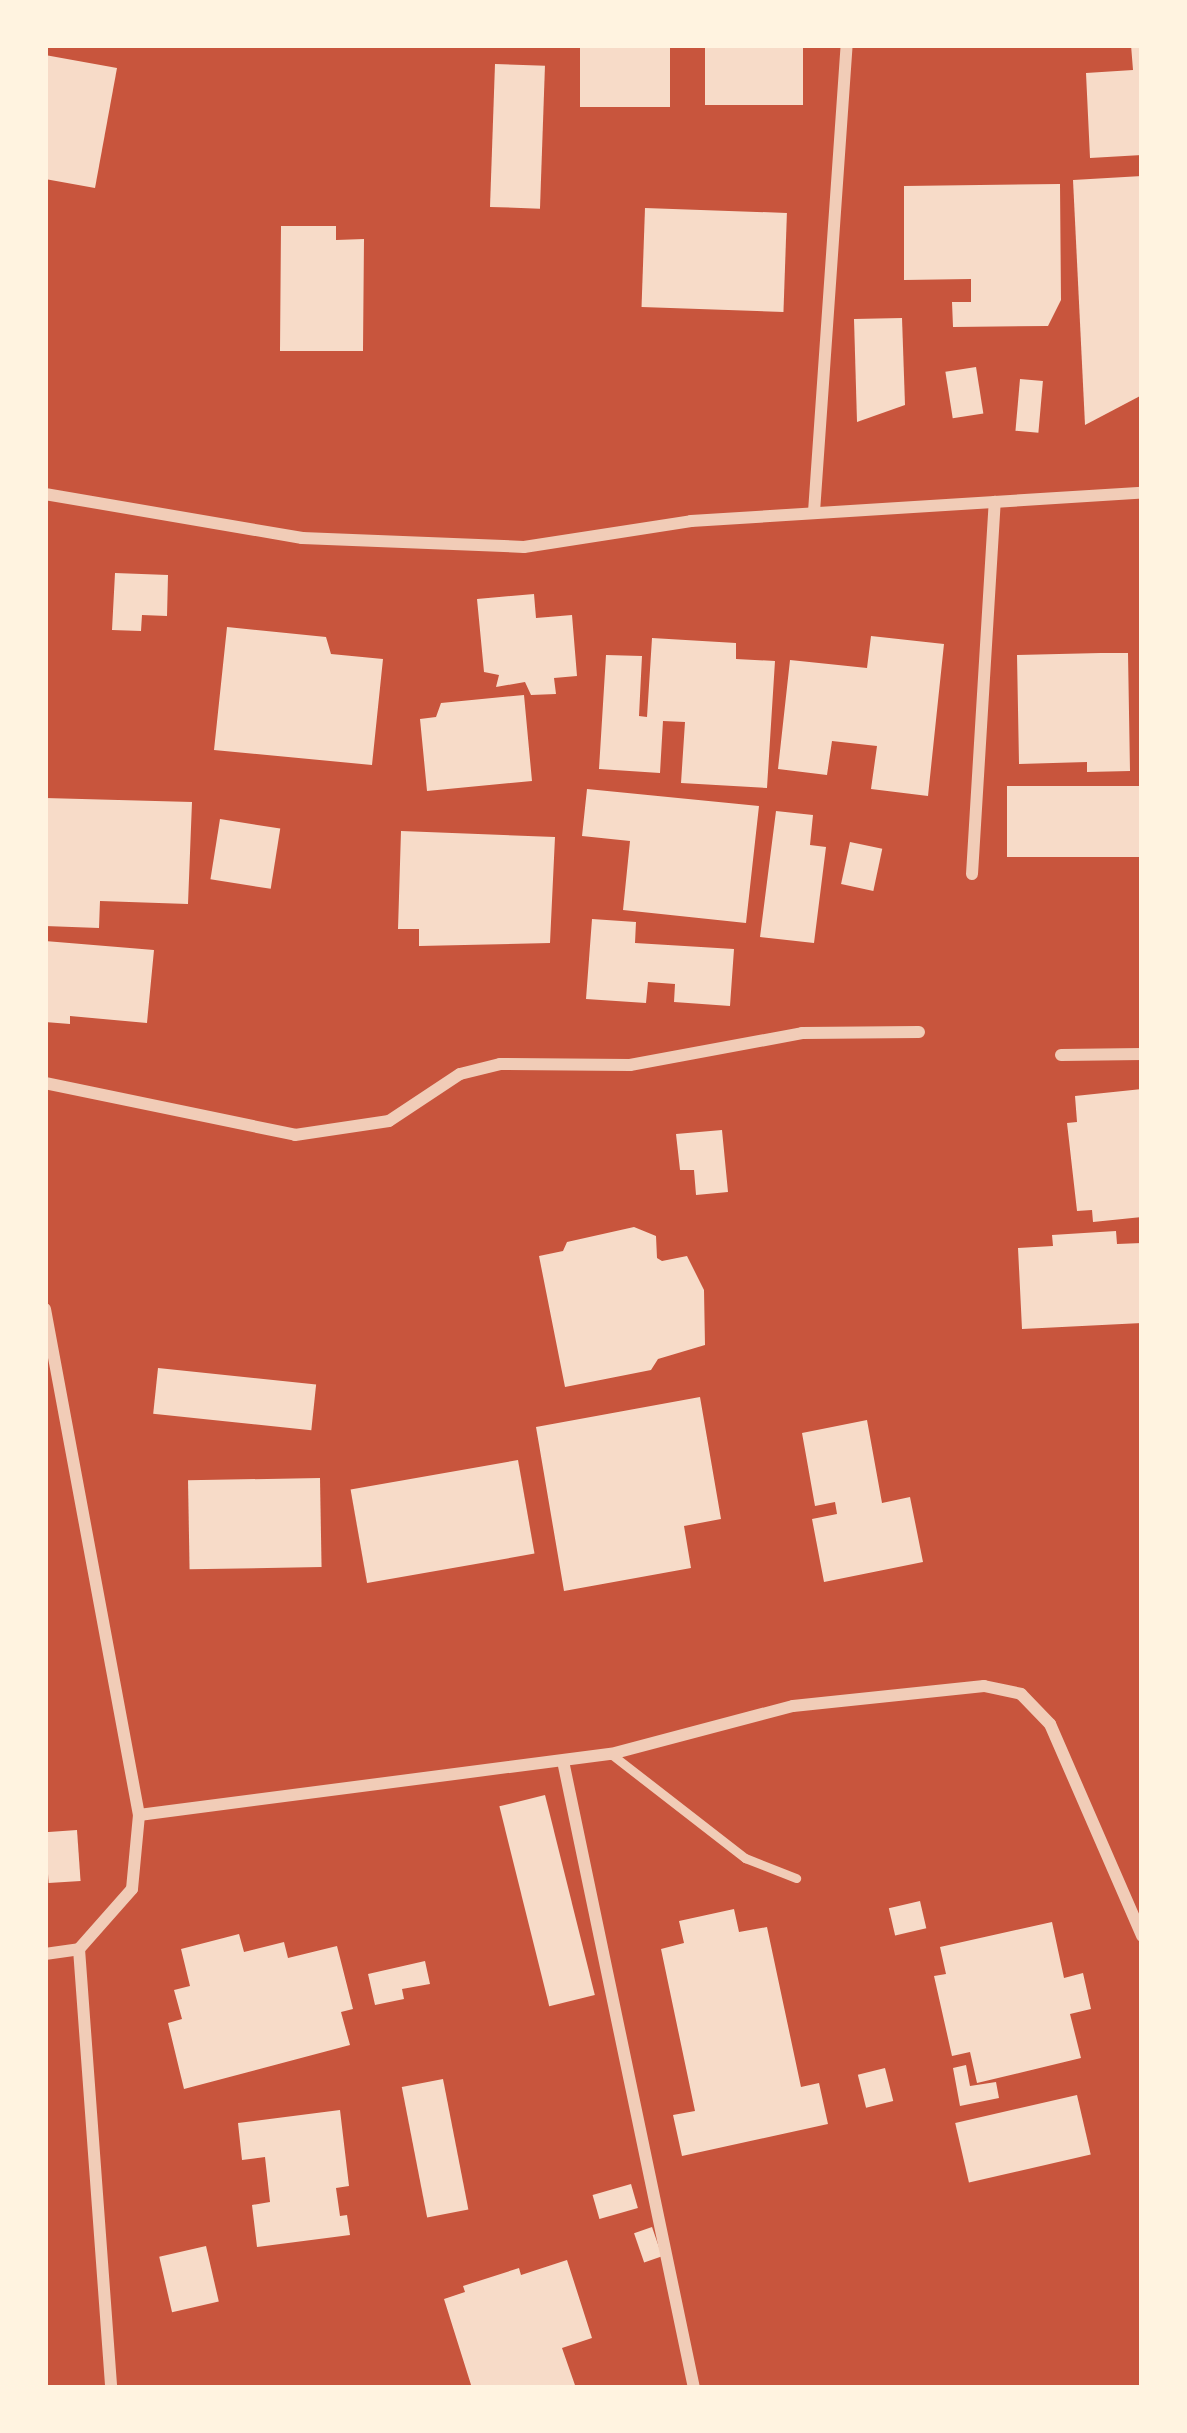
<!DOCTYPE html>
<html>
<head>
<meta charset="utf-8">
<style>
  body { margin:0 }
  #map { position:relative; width:1187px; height:2433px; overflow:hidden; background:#c8553d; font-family:"Work Sans",sans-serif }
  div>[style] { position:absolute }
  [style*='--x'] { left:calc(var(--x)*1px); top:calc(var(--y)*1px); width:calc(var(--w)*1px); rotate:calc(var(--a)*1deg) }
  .building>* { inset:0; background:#f7dbc8; transform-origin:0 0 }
  .service>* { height:9px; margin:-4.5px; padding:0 4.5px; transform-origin:4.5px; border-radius:4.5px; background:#f1ccb7 }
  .minor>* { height:12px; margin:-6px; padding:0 6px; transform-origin:6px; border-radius:6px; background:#f1ccb7 }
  span { translate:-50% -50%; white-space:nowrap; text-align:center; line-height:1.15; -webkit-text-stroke:12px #fff3e0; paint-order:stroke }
  .frame { position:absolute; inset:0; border:48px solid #fff3e0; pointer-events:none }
</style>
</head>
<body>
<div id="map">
  <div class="building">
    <div style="left:580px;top:45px;width:90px;height:62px"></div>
    <div style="left:705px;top:45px;width:98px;height:60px"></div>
    <div style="clip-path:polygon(1131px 45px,1142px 45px,1142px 155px,1090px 158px,1086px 73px,1133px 70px)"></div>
    <div style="clip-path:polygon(45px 55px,117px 68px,95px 188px,45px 179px)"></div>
    <div style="left:495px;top:64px;width:50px;height:143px;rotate:2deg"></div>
    <div style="clip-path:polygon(1142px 176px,1142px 395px,1085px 425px,1073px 180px)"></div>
    <div style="clip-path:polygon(1060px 184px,1061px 300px,1048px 326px,953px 327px,952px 302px,971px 302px,971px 279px,904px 280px,904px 186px)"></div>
    <div style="left:645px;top:208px;width:142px;height:99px;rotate:2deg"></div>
    <div style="clip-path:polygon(281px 226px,336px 226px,336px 240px,364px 239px,363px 351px,280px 351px)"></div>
    <div style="clip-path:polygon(902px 318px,905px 405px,857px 422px,854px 319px)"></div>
    <div style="left:976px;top:367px;width:47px;height:31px;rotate:81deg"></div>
    <div style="left:1020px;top:379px;width:23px;height:52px;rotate:5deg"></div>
    <div style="clip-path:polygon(115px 573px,168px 575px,167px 616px,142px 615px,141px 631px,112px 630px)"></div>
    <div style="clip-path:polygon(534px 594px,536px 618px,572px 615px,577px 676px,554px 678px,556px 694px,531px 695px,525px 682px,496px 687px,499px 675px,484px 672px,477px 599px)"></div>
    <div style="clip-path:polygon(227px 627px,326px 637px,331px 654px,383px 659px,372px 765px,214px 750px)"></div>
    <div style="clip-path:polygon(871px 636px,944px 644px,928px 796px,871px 789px,877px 746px,832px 741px,827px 775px,778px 769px,790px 660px,867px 668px)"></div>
    <div style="clip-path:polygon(652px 638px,736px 643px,736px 659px,775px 661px,767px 788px,681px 783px,685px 722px,663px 721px,660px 773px,599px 769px,606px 655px,642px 656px,639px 716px,647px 717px)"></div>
    <div style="clip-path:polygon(1101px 653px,1128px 653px,1130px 771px,1087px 772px,1087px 762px,1019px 764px,1017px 655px)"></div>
    <div style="clip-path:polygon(524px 695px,532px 781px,427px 791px,420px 719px,436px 717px,441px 703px)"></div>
    <div style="left:1142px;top:786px;width:71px;height:135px;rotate:90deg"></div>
    <div style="clip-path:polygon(587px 789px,759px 806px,746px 923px,623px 910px,630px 841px,582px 836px)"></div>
    <div style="clip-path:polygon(45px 798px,192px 802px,188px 904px,100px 901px,99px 928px,45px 926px)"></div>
    <div style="clip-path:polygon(776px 811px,813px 815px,810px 845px,826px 847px,814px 943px,760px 937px)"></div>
    <div style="left:220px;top:819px;width:61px;height:61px;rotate:9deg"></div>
    <div style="clip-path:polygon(401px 831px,555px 837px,550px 943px,419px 946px,419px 929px,398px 929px)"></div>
    <div style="left:850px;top:842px;width:33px;height:43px;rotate:12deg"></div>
    <div style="clip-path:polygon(592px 919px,636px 922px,635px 943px,734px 949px,730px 1006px,674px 1002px,675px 984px,648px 982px,646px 1003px,586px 999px)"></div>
    <div style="clip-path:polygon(45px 941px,154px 950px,147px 1023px,70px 1016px,70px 1024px,45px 1022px)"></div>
    <div style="clip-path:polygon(1142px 1089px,1142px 1217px,1093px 1222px,1092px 1210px,1077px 1211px,1067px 1123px,1077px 1122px,1075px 1096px)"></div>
    <div style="clip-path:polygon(722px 1130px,728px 1192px,696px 1195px,694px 1170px,680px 1170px,676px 1134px)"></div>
    <div style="clip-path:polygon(634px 1227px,656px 1236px,657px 1258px,662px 1261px,687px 1256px,704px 1290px,705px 1345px,658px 1359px,651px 1370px,565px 1387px,539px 1256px,563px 1251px,567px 1242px)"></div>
    <div style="clip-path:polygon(1116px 1231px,1117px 1244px,1142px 1243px,1142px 1323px,1022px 1329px,1018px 1248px,1053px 1246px,1052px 1235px)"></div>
    <div style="left:158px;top:1368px;width:159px;height:46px;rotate:6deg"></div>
    <div style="clip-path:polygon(700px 1397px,721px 1519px,684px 1526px,691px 1568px,564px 1591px,536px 1427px)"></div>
    <div style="clip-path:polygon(867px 1420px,882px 1503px,910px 1497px,923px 1562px,824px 1582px,812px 1519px,837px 1514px,835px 1502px,815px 1506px,802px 1433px)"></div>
    <div style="left:518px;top:1460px;width:95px;height:170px;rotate:80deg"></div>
    <div style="left:320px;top:1478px;width:89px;height:132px;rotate:89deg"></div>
    <div style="left:545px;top:1795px;width:206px;height:47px;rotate:76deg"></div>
    <div style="left:77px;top:1830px;width:51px;height:32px;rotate:86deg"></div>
    <div style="left:920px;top:1901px;width:28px;height:32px;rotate:77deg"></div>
    <div style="clip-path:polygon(734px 1909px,739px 1932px,767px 1927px,801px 2087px,819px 2083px,828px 2124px,682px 2156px,673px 2115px,695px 2111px,661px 1949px,684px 1943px,679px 1921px)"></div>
    <div style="clip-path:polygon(1052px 1922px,1064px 1978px,1083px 1973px,1091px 2009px,1070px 2014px,1081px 2058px,977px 2083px,970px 2052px,952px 2056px,934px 1976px,946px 1974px,940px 1947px)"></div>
    <div style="clip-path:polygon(239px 1934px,244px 1952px,284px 1942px,288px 1958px,337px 1946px,353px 2009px,341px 2012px,350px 2045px,184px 2089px,168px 2023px,182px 2019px,174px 1990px,190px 1986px,181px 1949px)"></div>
    <div style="clip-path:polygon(425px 1961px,430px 1984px,402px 1989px,404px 1999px,375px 2005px,368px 1974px)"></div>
    <div style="clip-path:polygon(966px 2065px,970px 2086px,996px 2082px,999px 2098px,960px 2106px,953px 2068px)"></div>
    <div style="left:885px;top:2068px;width:34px;height:28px;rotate:76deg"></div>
    <div style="left:443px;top:2079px;width:133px;height:42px;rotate:79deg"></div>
    <div style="left:1077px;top:2095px;width:61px;height:125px;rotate:77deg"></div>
    <div style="clip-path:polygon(340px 2110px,349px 2186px,336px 2188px,340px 2216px,347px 2215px,350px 2235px,257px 2247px,252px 2205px,270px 2202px,265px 2157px,242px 2160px,238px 2123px)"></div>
    <div style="left:631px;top:2184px;width:25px;height:40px;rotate:74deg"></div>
    <div style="left:652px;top:2227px;width:31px;height:19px;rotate:71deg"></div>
    <div style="left:206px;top:2246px;width:57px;height:48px;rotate:77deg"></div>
    <div style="clip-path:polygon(567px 2260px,592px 2338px,562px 2348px,576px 2388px,472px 2388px,444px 2299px,465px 2292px,463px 2286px,519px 2268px,521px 2275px)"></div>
  </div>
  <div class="service">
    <div style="--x:611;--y:1754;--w:170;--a:37.8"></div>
    <div style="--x:745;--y:1858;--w:55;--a:21.4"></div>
  </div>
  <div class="minor">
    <div style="--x:45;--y:494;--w:261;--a:9.7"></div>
    <div style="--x:302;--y:538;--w:222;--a:2.3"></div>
    <div style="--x:524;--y:547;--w:169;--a:-8.8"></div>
    <div style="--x:691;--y:521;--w:452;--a:-3.6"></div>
    <div style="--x:814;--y:512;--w:468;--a:-86"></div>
    <div style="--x:972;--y:874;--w:373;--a:-86.5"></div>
    <div style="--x:1061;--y:1055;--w:81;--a:-0.7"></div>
    <div style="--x:45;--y:1083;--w:255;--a:11.7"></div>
    <div style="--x:295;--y:1135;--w:95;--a:-8.5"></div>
    <div style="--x:389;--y:1121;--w:85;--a:-33.5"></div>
    <div style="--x:460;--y:1074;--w:41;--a:-14"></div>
    <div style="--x:500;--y:1064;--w:130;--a:0.4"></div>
    <div style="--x:630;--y:1065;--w:175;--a:-10.5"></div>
    <div style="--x:802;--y:1033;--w:117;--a:-0.5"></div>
    <div style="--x:45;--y:1309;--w:515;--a:79.48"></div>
    <div style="--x:563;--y:1761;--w:641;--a:78.2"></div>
    <div style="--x:79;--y:1949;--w:440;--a:85.8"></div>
    <div style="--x:45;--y:1954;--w:34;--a:-8"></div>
    <div style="--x:79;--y:1949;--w:80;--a:-48.5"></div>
    <div style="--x:132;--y:1889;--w:74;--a:-84.6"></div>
    <div style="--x:139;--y:1815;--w:476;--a:-7.4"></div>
    <div style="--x:611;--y:1754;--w:188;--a:-14.8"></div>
    <div style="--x:793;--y:1706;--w:192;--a:-6"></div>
    <div style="--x:984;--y:1686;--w:38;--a:12"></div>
    <div style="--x:1021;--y:1694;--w:42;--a:46"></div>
    <div style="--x:1050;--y:1724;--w:231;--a:66.5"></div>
  </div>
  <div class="frame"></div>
</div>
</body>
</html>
